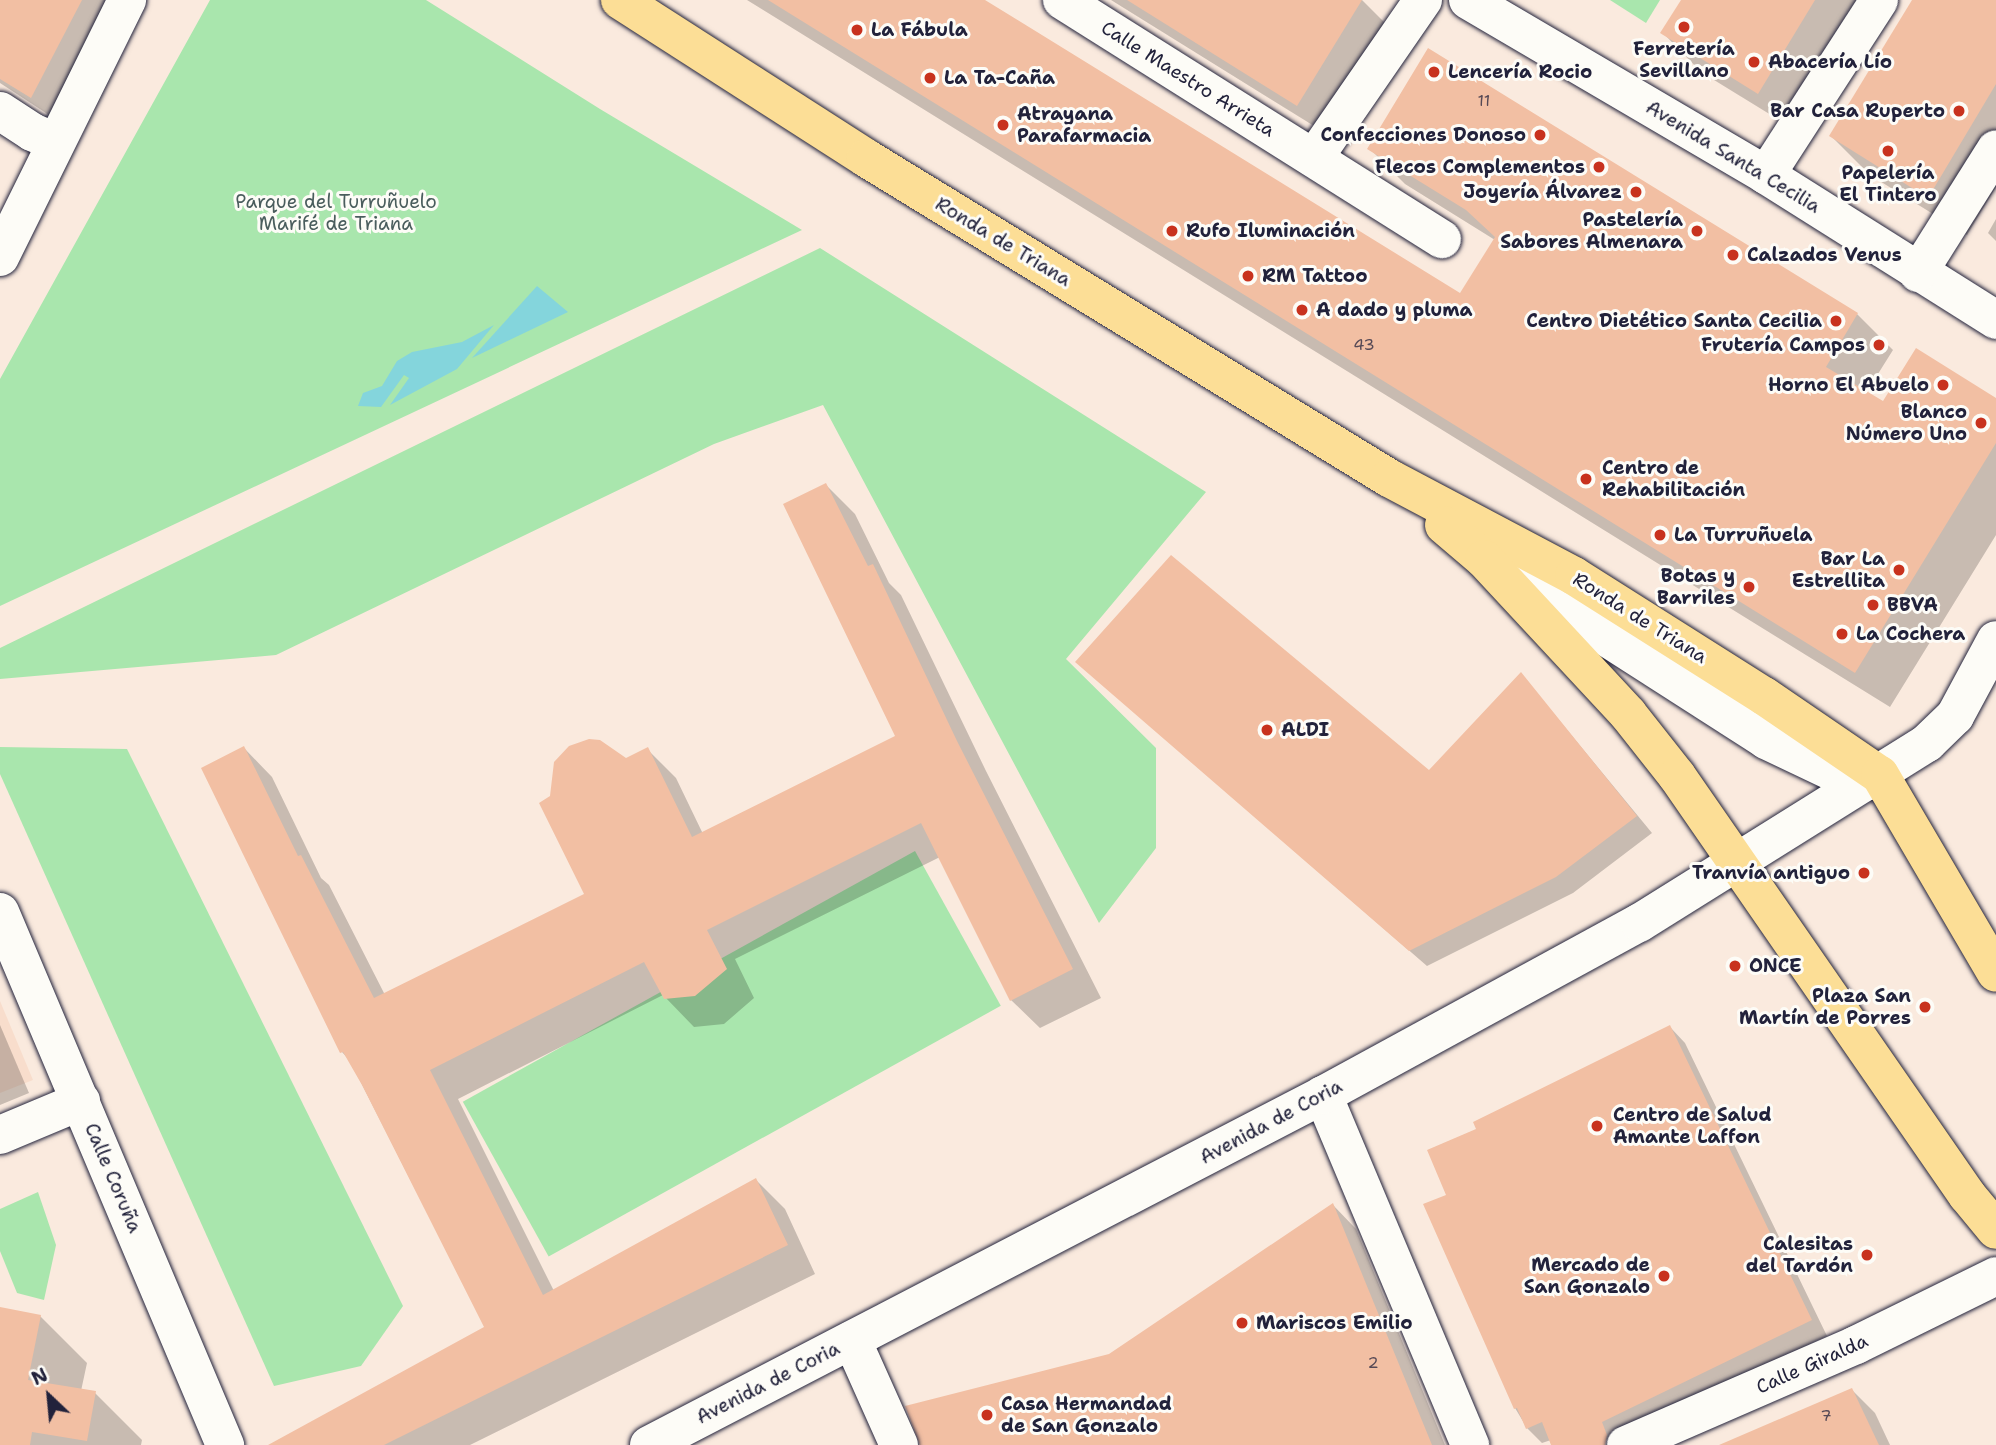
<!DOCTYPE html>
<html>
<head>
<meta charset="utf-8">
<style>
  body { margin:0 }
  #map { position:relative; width:1996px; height:1445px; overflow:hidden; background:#faeade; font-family:"Shantell Sans",sans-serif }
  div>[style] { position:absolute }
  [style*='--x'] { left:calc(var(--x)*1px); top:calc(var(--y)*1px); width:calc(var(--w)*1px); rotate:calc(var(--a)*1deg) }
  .built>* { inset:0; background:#f8ddcc }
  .green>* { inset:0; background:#a9e6ad; transform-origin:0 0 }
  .water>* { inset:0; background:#84d5dc }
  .shadow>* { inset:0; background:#0003 }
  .building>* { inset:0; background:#f2bfa3 }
  .roads { filter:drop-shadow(0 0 2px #22223b) drop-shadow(0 0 2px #22223b) }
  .minor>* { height:38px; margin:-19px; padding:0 19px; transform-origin:19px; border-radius:19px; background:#fdfcf7 }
  .major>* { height:38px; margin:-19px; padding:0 19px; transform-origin:19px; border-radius:19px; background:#fcde96 }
  .dots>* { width:19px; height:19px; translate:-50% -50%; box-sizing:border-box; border:4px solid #fdfcf7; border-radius:50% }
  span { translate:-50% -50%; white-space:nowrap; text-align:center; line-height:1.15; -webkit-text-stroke:6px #fdfcf7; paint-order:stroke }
  .number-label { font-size:16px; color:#564955 }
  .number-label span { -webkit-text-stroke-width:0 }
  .poi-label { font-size:19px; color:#22223b; font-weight:700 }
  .left { translate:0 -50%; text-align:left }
  .right { translate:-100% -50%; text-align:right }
  .street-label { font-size:19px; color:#22223b }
  .park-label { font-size:19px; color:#4a5d5d }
  .north { position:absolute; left:14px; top:1361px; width:70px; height:70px; -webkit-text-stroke:5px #fdfcf7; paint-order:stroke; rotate:334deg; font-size:19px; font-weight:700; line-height:28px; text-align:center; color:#22223b }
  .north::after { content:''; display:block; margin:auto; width:24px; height:32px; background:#22223b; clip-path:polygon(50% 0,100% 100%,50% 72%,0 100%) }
</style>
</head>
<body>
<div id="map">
  <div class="built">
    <div style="clip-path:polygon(0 1001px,33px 1080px,0 1093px)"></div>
  </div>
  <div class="green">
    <div style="clip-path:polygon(210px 0,426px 0,600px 109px,802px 230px,0 606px,0 379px)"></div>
    <div style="clip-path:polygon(1610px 0,1660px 0,1646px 23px)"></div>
    <div style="clip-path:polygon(820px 248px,1206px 492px,1066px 659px,1156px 748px,1156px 848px,1099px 923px,823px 405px,714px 444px,276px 655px,0 679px,0 648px)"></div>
    <div style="clip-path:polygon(0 747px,127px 749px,403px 1306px,361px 1366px,274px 1386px,0 774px)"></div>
    <div style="left:915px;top:851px;width:177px;height:517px;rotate:61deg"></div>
    <div style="clip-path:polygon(38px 1192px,56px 1245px,44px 1300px,17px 1293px,0 1251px,0 1209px)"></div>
  </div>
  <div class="water">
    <div style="clip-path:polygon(537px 286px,568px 312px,472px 358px)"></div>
    <div style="clip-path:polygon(494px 325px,457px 369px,390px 405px,409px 378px,404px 375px,381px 407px,358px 406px,363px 393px,382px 386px,397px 361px,412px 352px,462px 342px)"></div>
  </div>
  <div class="shadow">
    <div style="clip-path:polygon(0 0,114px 0,52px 117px,0 83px)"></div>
    <div style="clip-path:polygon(747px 0,982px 0,1461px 295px,1495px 240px,1405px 184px,1369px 148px,1429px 50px,1857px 314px,1893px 350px,1866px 393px,1884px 404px,1996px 400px,1996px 535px,1890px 707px)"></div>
    <div style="clip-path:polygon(1111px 0,1362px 0,1391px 29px,1327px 134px)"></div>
    <div style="clip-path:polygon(1683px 0,1878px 0,1797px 131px,1701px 72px,1663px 33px)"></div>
    <div style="clip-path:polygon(1914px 0,1996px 0,1996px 187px,1967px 235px,1870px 175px,1831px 136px)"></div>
    <div style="clip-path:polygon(1996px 219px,1996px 241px,1988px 233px)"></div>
    <div style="clip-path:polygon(826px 485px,855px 514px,889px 583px,901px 595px,986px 771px,1101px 998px,1040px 1028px,1011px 1000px,940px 857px,735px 959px,754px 998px,724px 1024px,694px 1027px,663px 995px,458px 1099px,554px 1291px,756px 1180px,785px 1209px,815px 1274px,470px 1445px,278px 1445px,486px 1328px,350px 1061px,342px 1052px,244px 748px,272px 777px,321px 878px,329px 885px,385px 995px,587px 895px,626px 760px,647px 749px,676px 778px,703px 834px,898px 736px)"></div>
    <div style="clip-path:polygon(1077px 662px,1429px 772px,1521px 674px,1652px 833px,1573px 893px,1427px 966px)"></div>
    <div style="clip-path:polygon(0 1025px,29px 1093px,0 1105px)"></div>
    <div style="clip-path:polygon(1670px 1027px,1685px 1043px,1827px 1336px,1595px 1445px,1554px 1445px,1551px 1440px,1542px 1443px,1527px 1428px,1515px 1408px,1448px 1196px,1478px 1130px)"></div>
    <div style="clip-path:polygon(1333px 1205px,1356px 1229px,1445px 1445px,922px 1445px,1110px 1356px)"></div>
    <div style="clip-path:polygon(0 1309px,40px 1316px,87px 1363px,81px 1391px,95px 1393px,142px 1440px,141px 1445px,0 1445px)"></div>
    <div style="clip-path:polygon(1852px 1390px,1875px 1413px,1890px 1445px,1726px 1445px)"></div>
  </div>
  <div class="building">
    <div style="clip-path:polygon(0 0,82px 0,31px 98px,0 79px)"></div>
    <div style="clip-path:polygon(768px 0,985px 0,1460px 293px,1495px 237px,1466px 210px,1367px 149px,1428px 48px,1858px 313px,1826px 367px,1883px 401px,1916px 348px,1996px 398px,1996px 443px,1855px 673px)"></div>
    <div style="clip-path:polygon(1127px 0,1362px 0,1297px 106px)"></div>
    <div style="clip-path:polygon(1681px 0,1815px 0,1758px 94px,1660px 33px)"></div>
    <div style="clip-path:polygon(1912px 0,1996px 0,1996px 84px,1928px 198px,1829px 136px)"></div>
    <div style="clip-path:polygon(826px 483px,868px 566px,873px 564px,957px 741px,1073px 969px,1010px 1001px,921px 823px,707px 930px,727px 969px,695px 996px,664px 999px,644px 962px,430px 1070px,543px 1295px,756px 1178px,788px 1245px,384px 1445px,268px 1445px,484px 1327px,362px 1085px,343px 1052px,340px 1053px,201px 768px,244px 746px,298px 856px,301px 855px,374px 998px,584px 894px,539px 803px,550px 796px,554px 762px,569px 746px,589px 739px,600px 740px,626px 758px,648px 747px,692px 837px,895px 736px,783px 504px)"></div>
    <div style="clip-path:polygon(1171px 555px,1429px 770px,1521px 672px,1637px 816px,1556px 877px,1409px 951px,1075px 662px)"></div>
    <div style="clip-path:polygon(1670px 1025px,1812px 1320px,1602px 1422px,1607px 1435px,1605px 1445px,1551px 1445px,1542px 1422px,1526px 1429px,1517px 1408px,1514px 1409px,1423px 1204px,1446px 1195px,1427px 1150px,1476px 1129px,1473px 1122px)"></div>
    <div style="clip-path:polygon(1333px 1203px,1432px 1445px,920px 1445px,905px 1406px,1109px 1354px)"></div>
    <div style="clip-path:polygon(0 1307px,41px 1315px,28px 1380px,96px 1391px,87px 1441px,32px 1432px,30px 1445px,0 1445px)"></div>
    <div style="clip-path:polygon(1852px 1388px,1879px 1445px,1719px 1445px)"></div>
  </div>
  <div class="roads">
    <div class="minor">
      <div style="--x:1062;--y:0;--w:449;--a:32.2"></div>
      <div style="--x:1468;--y:0;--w:346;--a:30.4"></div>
      <div style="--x:1766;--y:175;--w:272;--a:32.2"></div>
      <div style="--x:0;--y:111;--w:38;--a:33"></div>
      <div style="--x:32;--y:132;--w:25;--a:23"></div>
      <div style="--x:1314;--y:158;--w:192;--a:-55.4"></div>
      <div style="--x:1766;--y:175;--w:208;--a:-57.1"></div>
      <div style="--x:0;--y:257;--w:287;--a:-63.7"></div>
      <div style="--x:1918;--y:273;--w:146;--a:-57.8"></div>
      <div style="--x:1503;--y:571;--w:313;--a:32.7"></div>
      <div style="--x:1766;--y:740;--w:74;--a:25.5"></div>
      <div style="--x:1833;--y:772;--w:35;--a:16"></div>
      <div style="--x:0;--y:912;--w:579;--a:67.11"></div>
      <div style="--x:1323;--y:1095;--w:380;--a:67.2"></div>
      <div style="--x:0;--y:1135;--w:88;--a:-22.8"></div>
      <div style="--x:852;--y:1340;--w:115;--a:65.9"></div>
      <div style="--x:649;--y:1445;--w:759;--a:-27.44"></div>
      <div style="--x:1323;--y:1095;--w:360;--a:-28.6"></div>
      <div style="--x:1639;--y:923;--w:340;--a:-32"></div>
      <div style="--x:1927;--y:743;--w:39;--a:-44"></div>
      <div style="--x:1955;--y:716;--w:86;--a:-61.7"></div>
      <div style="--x:1626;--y:1445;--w:251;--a:-23.5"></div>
      <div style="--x:1856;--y:1345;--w:156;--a:-26.2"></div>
    </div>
    <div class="major">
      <div style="--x:620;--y:0;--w:292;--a:32.7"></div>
      <div style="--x:866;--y:158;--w:613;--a:31.46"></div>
      <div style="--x:1389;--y:478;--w:209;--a:27.9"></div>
      <div style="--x:1574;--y:576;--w:225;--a:32.3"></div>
      <div style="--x:1764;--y:696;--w:140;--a:34.3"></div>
      <div style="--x:1880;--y:775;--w:229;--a:59.6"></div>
      <div style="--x:1444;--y:525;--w:52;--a:40.4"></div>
      <div style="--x:1484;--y:559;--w:212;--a:47.1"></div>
      <div style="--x:1628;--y:714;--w:79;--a:51.7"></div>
      <div style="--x:1677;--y:776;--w:510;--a:55.31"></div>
      <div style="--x:1967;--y:1195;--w:45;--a:50.4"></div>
    </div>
  </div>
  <div class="dots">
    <div style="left:1684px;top:27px;background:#c8321e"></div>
    <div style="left:857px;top:30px;background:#c8321e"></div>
    <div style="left:1754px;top:62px;background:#c8321e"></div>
    <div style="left:1434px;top:72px;background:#c8321e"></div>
    <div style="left:930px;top:78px;background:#c8321e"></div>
    <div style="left:1959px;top:111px;background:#c8321e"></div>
    <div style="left:1003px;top:125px;background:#c8321e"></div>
    <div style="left:1540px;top:135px;background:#c8321e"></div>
    <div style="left:1888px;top:151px;background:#c8321e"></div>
    <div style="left:1599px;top:167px;background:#c8321e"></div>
    <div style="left:1636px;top:192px;background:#c8321e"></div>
    <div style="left:1172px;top:231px;background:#c8321e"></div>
    <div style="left:1697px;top:231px;background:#c8321e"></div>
    <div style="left:1733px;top:255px;background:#c8321e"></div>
    <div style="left:1248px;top:276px;background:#c8321e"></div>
    <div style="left:1302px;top:310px;background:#c8321e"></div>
    <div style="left:1836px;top:321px;background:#c8321e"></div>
    <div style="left:1879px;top:345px;background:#c8321e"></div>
    <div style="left:1943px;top:385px;background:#c8321e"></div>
    <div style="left:1981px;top:423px;background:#c8321e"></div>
    <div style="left:1586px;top:479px;background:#c8321e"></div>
    <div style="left:1660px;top:535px;background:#c8321e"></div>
    <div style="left:1899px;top:570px;background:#c8321e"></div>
    <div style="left:1749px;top:587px;background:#c8321e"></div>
    <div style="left:1873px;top:605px;background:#c8321e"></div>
    <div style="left:1842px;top:634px;background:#c8321e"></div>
    <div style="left:1267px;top:730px;background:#c8321e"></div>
    <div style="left:1864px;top:873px;background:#c8321e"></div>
    <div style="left:1735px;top:966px;background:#c8321e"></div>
    <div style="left:1925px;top:1007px;background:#c8321e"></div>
    <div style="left:1597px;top:1126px;background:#c8321e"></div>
    <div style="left:1867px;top:1255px;background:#c8321e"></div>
    <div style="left:1664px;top:1276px;background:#c8321e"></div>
    <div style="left:1242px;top:1323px;background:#c8321e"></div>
    <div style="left:987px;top:1415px;background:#c8321e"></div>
  </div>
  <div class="number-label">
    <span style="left:1484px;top:101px">11</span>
    <span style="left:1364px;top:345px">43</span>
    <span style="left:1373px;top:1363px">2</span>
    <span style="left:1826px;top:1416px">7</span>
  </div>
  <div class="poi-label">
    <span class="left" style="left:871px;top:30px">La Fábula</span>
    <span style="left:1684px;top:60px">Ferretería<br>Sevillano</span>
    <span class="left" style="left:1768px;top:62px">Abacería Lío</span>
    <span class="left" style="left:1448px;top:72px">Lencería Rocio</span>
    <span class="left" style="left:944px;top:78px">La Ta-Caña</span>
    <span class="right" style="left:1945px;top:111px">Bar Casa Ruperto</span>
    <span class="left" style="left:1017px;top:125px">Atrayana<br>Parafarmacia</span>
    <span class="right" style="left:1526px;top:135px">Confecciones Donoso</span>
    <span class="right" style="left:1585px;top:167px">Flecos Complementos</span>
    <span style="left:1888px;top:184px">Papelería<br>El Tintero</span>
    <span class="right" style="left:1622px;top:192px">Joyería Álvarez</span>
    <span class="right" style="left:1683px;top:231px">Pastelería<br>Sabores Almenara</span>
    <span class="left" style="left:1186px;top:231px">Rufo Iluminación</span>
    <span class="left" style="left:1747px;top:255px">Calzados Venus</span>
    <span class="left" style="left:1262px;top:276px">RM Tattoo</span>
    <span class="left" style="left:1316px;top:310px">A dado y pluma</span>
    <span class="right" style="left:1822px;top:321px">Centro Dietético Santa Cecilia</span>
    <span class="right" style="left:1865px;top:345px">Frutería Campos</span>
    <span class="right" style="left:1929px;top:385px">Horno El Abuelo</span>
    <span class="right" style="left:1967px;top:423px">Blanco<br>Número Uno</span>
    <span class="left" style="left:1602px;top:479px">Centro de<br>Rehabilitación</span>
    <span class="left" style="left:1674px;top:535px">La Turruñuela</span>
    <span class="right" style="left:1885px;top:570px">Bar La<br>Estrellita</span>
    <span class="right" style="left:1735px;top:587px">Botas y<br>Barriles</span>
    <span class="left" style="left:1887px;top:605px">BBVA</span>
    <span class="left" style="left:1856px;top:634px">La Cochera</span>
    <span class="left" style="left:1281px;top:730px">ALDI</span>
    <span class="right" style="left:1850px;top:873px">Tranvía antiguo</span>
    <span class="left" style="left:1749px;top:966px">ONCE</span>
    <span class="right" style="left:1911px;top:1007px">Plaza San<br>Martín de Porres</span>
    <span class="left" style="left:1613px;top:1126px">Centro de Salud<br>Amante Laffon</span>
    <span class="right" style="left:1853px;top:1255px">Calesitas<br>del Tardón</span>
    <span class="right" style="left:1650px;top:1276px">Mercado de<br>San Gonzalo</span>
    <span class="left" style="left:1256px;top:1323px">Mariscos Emilio</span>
    <span class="left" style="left:1001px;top:1415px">Casa Hermandad<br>de San Gonzalo</span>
  </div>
  <div class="street-label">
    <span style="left:1188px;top:79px;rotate:32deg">Calle Maestro Arrieta</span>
    <span style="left:1733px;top:157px;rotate:31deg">Avenida Santa Cecilia</span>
    <span style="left:1003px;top:242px;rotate:31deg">Ronda de Triana</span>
    <span style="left:1640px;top:618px;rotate:32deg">Ronda de Triana</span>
    <span style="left:1271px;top:1122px;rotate:-28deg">Avenida de Coria</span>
    <span style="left:113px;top:1178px;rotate:67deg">Calle Coruña</span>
    <span style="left:1812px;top:1364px;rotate:-24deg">Calle Giralda</span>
    <span style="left:768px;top:1383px;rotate:-27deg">Avenida de Coria</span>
  </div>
  <div class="park-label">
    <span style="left:336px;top:213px">Parque del Turruñuelo<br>Marifé de Triana</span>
  </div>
  <div class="north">N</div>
</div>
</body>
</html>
